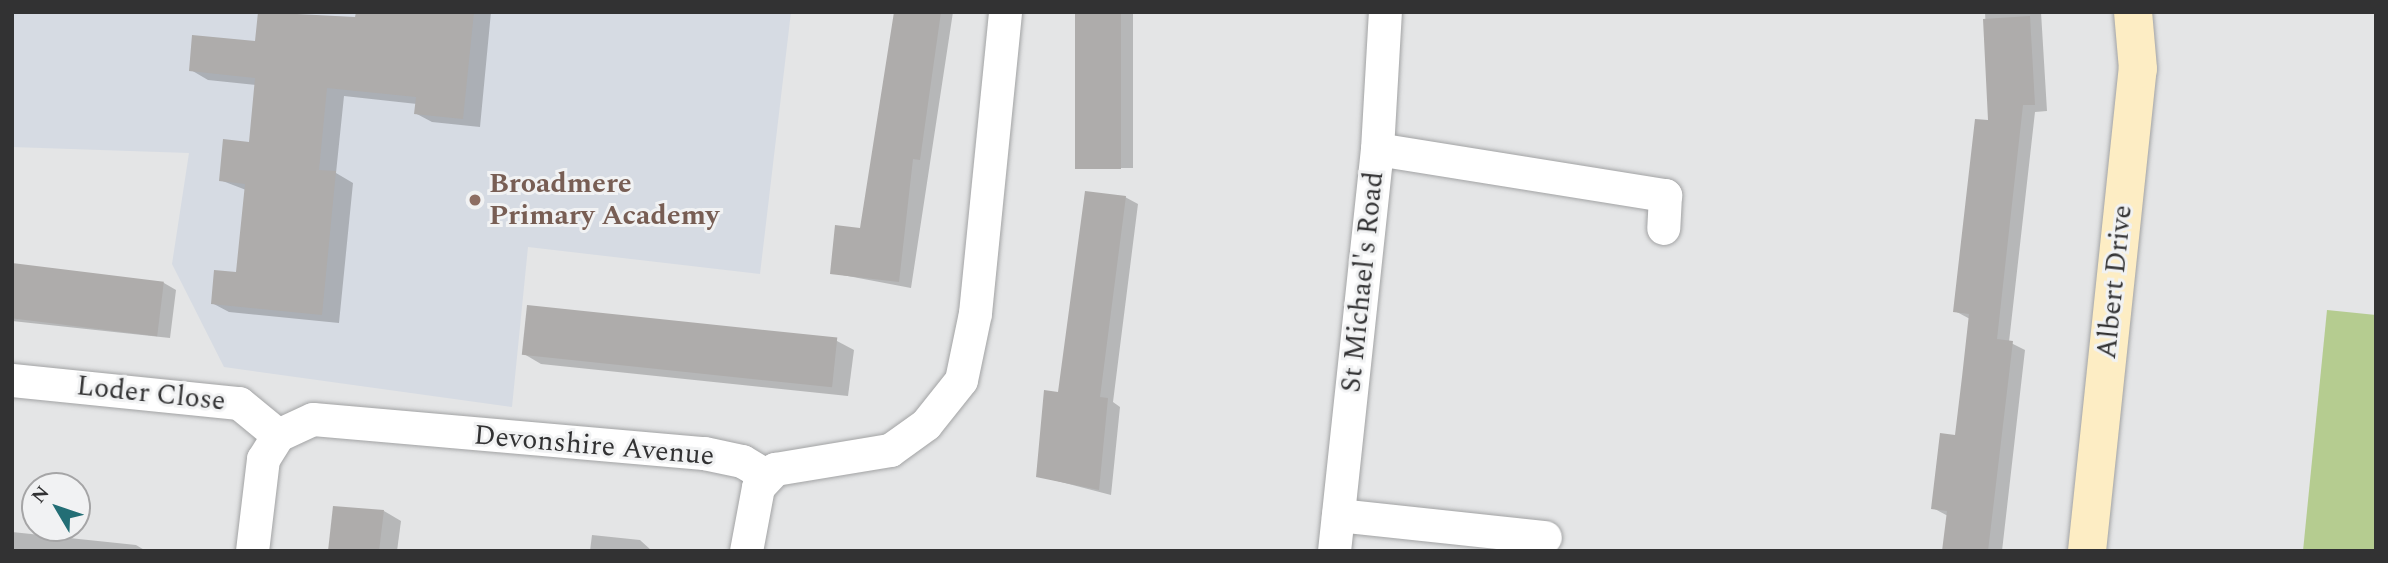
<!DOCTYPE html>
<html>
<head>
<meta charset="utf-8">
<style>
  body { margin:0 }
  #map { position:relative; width:2388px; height:563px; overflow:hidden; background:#e4e5e6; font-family:Spectral,serif }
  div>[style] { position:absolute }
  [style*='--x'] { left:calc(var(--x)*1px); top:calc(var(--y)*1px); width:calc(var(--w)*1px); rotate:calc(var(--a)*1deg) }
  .built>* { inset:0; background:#d6dbe3 }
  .green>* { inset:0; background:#b5cc90 }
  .shadow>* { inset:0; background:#0003; transform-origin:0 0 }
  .building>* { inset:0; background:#aeacab; transform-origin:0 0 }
  .roads { filter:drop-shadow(0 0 2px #a2a3a4) drop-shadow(0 0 2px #a2a3a4) }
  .street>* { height:33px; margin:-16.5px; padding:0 16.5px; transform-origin:16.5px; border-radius:16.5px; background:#fff }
  .secondary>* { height:38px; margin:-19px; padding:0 19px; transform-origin:19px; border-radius:19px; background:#fdedc4 }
  .dots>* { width:19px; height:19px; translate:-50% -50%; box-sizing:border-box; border:4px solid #f1f2f3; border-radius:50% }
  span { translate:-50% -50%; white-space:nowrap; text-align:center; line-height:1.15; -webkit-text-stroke:6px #f1f2f3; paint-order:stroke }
  .education-label { font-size:28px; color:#785e54; font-weight:700 }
  .left { translate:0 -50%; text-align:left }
  .street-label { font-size:28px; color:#323233 }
  .frame { position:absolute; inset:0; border:14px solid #323233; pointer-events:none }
  .north { position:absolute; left:21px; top:472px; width:70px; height:70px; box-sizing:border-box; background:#f1f2f3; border:2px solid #a5a5a6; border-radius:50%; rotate:309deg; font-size:19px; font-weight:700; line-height:28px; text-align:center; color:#323233 }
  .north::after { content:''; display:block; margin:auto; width:24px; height:32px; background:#236e75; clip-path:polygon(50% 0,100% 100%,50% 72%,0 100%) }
</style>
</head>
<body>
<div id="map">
  <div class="built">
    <div style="clip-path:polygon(12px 12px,791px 12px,760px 274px,528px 247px,512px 407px,224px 367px,172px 264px,189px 153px,12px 147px)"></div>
  </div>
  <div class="green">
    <div style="clip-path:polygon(2327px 310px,2376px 315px,2376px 551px,2303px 551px)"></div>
  </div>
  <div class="shadow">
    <div style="clip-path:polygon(259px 12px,357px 19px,358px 12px,491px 12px,480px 127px,432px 122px,415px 113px,417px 104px,344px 96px,336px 173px,353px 183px,339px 323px,229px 312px,212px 303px,238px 274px,246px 190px,220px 180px,251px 144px,257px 85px,208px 80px,191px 70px,256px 43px)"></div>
    <div style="clip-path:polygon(896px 12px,953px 12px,911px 288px,832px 273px,861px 230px)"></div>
    <div style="left:1076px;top:12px;width:57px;height:156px"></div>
    <div style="clip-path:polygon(1985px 12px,2041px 12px,2047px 111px,2035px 112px,2009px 342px,2025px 350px,2002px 551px,1944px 551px,1948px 516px,1933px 508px,1957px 437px,1970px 319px,1955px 311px,1990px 122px)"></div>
    <div style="clip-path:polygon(1125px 197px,1138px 204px,1113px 402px,1120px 407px,1111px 495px,1038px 476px)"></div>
    <div style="clip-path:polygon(12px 264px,164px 283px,176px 290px,170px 338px,12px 321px)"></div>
    <div style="clip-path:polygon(837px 341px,854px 350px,848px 396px,541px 364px,524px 354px)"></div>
    <div style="clip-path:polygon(384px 511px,401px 521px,397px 551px,330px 551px)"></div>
    <div style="clip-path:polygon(12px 532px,136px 545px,146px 551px,12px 551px)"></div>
    <div style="clip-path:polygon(592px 535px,640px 540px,652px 551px,590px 551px)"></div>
  </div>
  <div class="building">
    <div style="clip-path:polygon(258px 12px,355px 17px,356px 12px,474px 12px,463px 119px,414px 114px,416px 97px,327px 88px,319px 170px,336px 171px,322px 315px,211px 304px,214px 270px,236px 272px,245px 184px,219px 181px,223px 139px,249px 142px,255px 78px,189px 71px,192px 35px,255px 41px)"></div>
    <div style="clip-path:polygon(894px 12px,941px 12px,920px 160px,913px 159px,899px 282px,830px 274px,835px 225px,860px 228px)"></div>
    <div style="left:1075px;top:12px;width:46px;height:157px"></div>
    <div style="clip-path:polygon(2030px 16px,2035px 105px,2023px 105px,1997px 339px,2013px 341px,1988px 551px,1942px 551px,1947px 511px,1931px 509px,1940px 433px,1955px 435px,1962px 377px,1969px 314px,1953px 312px,1975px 119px,1988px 120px,1983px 19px)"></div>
    <div style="clip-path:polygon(1085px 191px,1126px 196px,1100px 397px,1108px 398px,1099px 490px,1036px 477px,1044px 390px,1058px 392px)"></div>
    <div style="left:12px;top:263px;width:153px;height:55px;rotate:7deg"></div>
    <div style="left:527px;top:305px;width:312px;height:50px;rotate:6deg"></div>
    <div style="clip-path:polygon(333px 506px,384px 510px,379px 551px,328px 551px)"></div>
  </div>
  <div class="roads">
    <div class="street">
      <div style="--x:1377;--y:149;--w:292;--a:9.1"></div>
      <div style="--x:1665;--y:195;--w:33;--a:93"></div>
      <div style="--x:12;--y:380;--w:228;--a:5.8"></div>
      <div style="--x:239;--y:403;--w:50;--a:39.4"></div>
      <div style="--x:1338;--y:515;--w:208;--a:6.1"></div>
      <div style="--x:252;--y:551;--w:93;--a:-83.2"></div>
      <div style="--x:263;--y:459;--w:28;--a:-58"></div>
      <div style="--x:278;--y:435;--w:38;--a:-25"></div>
      <div style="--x:313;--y:419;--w:392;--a:5"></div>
      <div style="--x:704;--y:453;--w:39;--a:12"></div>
      <div style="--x:742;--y:461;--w:29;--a:31"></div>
      <div style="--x:746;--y:551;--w:65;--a:-79.4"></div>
      <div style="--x:758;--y:487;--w:25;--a:-47"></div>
      <div style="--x:775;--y:469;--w:117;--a:-9.4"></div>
      <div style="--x:890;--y:450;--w:44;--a:-35.8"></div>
      <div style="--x:926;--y:424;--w:56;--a:-51.5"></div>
      <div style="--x:961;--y:380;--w:68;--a:-78.2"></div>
      <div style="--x:975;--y:313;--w:302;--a:-84.3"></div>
      <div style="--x:1334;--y:551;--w:404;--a:-83.9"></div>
      <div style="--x:1377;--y:149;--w:137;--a:-86.7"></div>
    </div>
    <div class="secondary">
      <div style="--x:2087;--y:551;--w:485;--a:-84"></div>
      <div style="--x:2138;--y:69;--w:57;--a:-95"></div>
    </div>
  </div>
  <div class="dots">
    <div style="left:475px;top:200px;background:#8d6e63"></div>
  </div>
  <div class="education-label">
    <span class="left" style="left:489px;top:200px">Broadmere<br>Primary Academy</span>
  </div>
  <div class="street-label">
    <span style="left:1363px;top:282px;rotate:-84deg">St Michael's Road</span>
    <span style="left:2115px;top:282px;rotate:-84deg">Albert Drive</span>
    <span style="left:151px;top:394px;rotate:6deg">Loder Close</span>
    <span style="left:594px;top:446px;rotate:5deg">Devonshire Avenue</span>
  </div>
  <div class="frame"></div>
  <div class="north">N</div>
</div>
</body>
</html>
